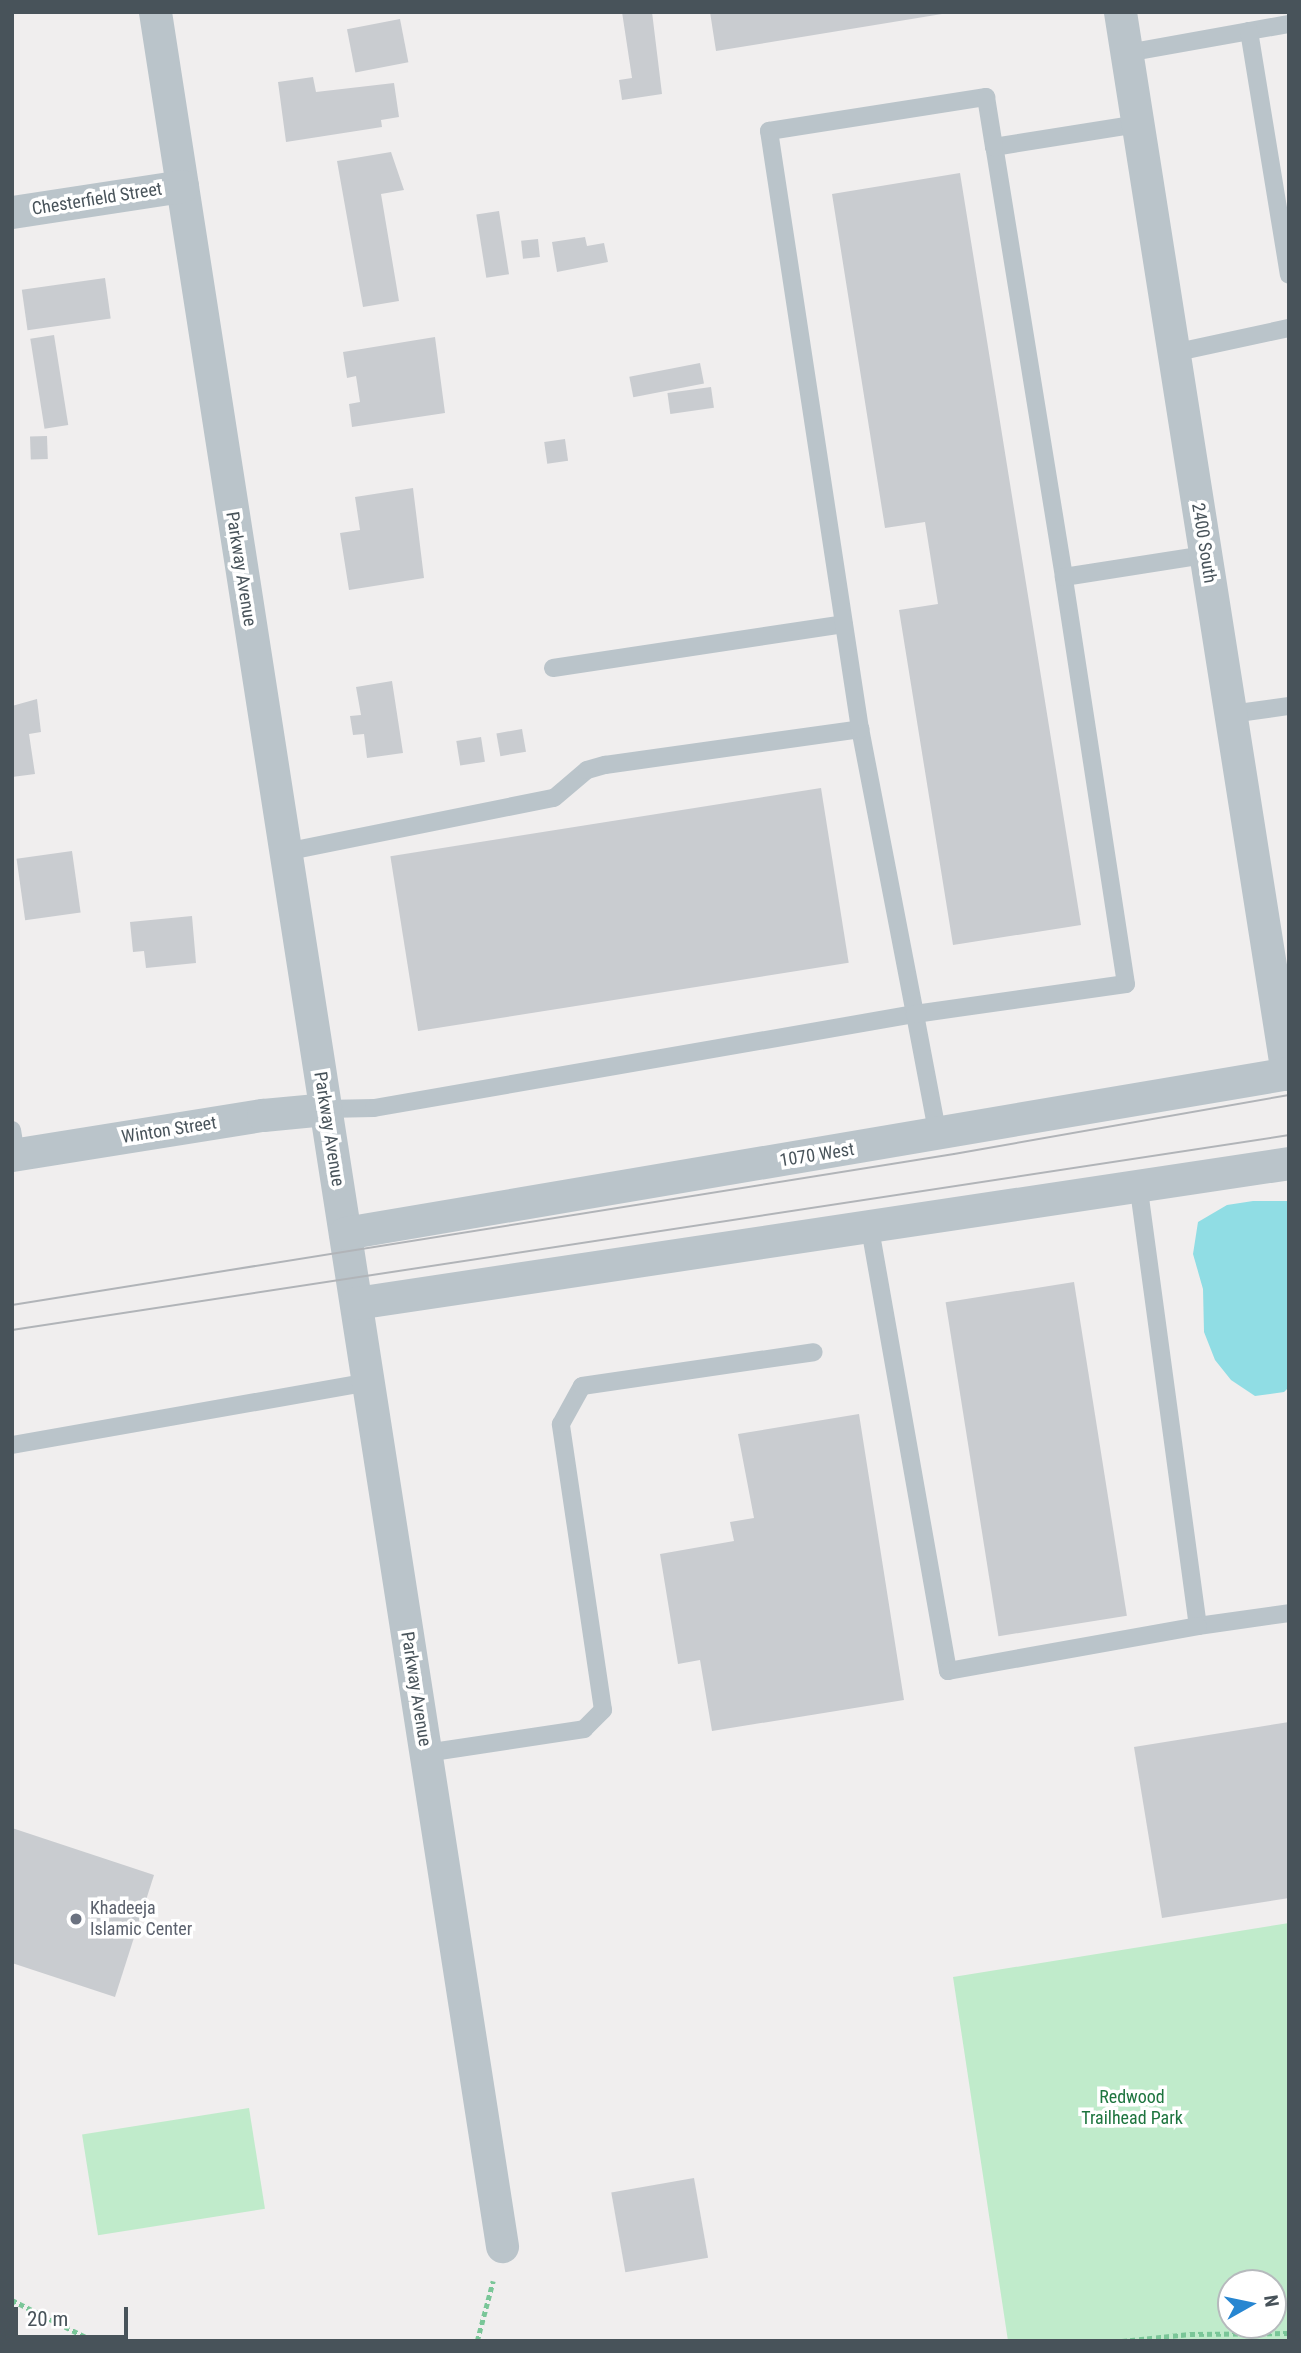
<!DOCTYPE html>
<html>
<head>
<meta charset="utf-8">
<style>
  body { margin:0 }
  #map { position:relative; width:1301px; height:2353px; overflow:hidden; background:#f0eeee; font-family:"Roboto Condensed",sans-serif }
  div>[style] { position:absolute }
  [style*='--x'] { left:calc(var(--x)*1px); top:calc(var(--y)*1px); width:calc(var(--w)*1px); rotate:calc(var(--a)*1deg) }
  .green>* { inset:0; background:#c0ebcb; transform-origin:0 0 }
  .water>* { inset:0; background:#90dde4 }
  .building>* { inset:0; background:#c9ccd0; transform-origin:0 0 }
  .path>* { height:4.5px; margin-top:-2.25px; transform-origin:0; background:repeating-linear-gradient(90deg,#7ac698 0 5px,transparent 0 8.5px) }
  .service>* { height:18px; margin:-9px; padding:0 9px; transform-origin:9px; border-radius:9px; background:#bac4ca }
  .minor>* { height:33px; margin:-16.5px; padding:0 16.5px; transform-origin:16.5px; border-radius:16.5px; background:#bac4ca }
  .tram>* { height:2px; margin:-1px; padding:0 1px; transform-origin:1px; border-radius:1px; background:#b1b4b8 }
  .dots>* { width:19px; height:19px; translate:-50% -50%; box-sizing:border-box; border:4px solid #fff; border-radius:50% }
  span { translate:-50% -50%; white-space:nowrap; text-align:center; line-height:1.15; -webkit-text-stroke:7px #fff; paint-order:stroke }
  .street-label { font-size:18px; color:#48535a }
  .worship-label { font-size:18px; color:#5b616d }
  .left { translate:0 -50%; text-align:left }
  .park-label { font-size:18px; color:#1e753f }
  .frame { position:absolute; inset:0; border:14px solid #48535a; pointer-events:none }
  .north { position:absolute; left:1217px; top:2269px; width:70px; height:70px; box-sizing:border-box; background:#fff; border:2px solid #b6babd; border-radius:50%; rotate:81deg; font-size:19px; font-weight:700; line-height:28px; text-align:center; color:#48535a }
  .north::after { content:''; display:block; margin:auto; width:24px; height:32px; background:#2786d1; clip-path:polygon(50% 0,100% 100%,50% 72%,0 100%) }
  .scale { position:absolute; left:14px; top:2307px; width:114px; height:32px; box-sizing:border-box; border:4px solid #48535a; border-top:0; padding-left:9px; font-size:21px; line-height:24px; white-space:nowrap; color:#48535a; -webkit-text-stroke:5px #fff; paint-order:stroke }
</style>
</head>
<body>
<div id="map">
  <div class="green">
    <div style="clip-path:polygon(evenodd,1289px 1923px,1289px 2341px,1008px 2341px,953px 1977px,1289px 1923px,1231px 2283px,1273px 2283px,1273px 2325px,1231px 2325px,1231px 2283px)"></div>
    <div style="left:249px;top:2108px;width:102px;height:169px;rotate:81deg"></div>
  </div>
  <div class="water">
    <div style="clip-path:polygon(1253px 1201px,1289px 1201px,1289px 1387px,1284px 1392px,1255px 1396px,1231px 1380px,1215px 1360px,1204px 1332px,1203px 1289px,1193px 1254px,1198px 1222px,1227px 1205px)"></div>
  </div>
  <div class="building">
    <div style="clip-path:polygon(622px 12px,652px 12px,662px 94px,622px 100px,619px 80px,632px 78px)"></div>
    <div style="clip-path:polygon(710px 12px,942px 12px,942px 14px,716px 51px)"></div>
    <div style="left:400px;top:19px;width:44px;height:54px;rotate:79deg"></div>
    <div style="clip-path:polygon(313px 77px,316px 92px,394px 83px,399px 117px,381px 120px,382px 127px,286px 142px,278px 82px)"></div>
    <div style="clip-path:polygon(391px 152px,404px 190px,381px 194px,399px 301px,363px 307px,337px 161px)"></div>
    <div style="clip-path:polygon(960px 173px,1081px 925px,953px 945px,899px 610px,938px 604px,925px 522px,885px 528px,832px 194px)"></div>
    <div style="left:499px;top:211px;width:64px;height:23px;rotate:81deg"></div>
    <div style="clip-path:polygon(585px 237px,587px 246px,604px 243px,608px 262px,557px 272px,552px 242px)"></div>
    <div style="left:538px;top:239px;width:18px;height:17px;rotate:84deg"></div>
    <div style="left:105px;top:278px;width:41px;height:84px;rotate:82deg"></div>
    <div style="left:54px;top:335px;width:91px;height:24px;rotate:81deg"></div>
    <div style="clip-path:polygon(435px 337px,445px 413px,352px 427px,349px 404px,360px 402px,356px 376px,347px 378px,343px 352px)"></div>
    <div style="left:700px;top:363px;width:21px;height:72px;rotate:79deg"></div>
    <div style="left:711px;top:387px;width:21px;height:44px;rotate:82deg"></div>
    <div style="left:47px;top:436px;width:23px;height:17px;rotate:88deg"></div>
    <div style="left:565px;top:439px;width:22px;height:21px;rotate:82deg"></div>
    <div style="clip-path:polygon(413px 488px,424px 578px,349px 590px,340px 533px,360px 530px,355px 497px)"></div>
    <div style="clip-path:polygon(392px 681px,403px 753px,367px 758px,364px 734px,353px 735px,350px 716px,361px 715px,356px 687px)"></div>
    <div style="clip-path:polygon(37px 699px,41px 732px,29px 734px,35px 774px,12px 777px,12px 706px)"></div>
    <div style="left:522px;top:729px;width:23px;height:26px;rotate:80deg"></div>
    <div style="left:481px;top:737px;width:25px;height:25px;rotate:81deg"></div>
    <div style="left:821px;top:788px;width:177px;height:436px;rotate:81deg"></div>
    <div style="left:72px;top:851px;width:62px;height:56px;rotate:82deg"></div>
    <div style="clip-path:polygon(192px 916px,196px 963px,146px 968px,144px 951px,133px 952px,130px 922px)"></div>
    <div style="left:1074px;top:1282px;width:338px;height:130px;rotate:81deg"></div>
    <div style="clip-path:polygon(859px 1414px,904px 1700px,712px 1731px,700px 1660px,678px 1664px,660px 1554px,734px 1541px,730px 1522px,754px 1518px,738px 1434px)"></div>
    <div style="clip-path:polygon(1289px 1722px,1289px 1898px,1162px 1918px,1134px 1747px)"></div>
    <div style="clip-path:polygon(12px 1828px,154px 1875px,115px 1997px,12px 1963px)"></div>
    <div style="left:694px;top:2178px;width:81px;height:84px;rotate:80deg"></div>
  </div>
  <div class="path">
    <div style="--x:12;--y:2300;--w:92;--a:26.6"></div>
    <div style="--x:477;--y:2341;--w:62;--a:-75.1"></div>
    <div style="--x:1122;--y:2341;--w:68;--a:-5.9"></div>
    <div style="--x:1190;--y:2334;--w:99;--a:-0.6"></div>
  </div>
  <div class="service">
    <div style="--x:1249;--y:31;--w:41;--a:-9.9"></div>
    <div style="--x:1127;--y:53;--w:124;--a:-10.2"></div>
    <div style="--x:1249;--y:31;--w:247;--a:80.7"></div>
    <div style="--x:1173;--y:353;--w:119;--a:-12.2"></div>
    <div style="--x:1064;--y:577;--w:436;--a:-99.2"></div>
    <div style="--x:994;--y:147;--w:145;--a:-9.1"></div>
    <div style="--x:553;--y:668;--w:294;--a:-8.6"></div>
    <div style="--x:1231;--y:714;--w:59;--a:-7.9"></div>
    <div style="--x:285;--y:852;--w:274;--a:-11.4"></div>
    <div style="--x:554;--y:798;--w:43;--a:-40.3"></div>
    <div style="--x:587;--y:770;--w:19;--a:-16"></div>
    <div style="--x:605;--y:765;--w:258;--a:-8"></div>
    <div style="--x:325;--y:1109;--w:49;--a:-1.2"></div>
    <div style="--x:374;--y:1108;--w:549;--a:-9.86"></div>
    <div style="--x:915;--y:1014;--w:290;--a:-100.9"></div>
    <div style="--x:860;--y:729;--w:605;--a:-98.65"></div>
    <div style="--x:769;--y:131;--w:220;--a:-8.9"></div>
    <div style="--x:986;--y:97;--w:51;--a:80.9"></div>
    <div style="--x:12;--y:1130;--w:25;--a:81"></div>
    <div style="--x:938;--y:1136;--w:124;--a:-100.7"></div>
    <div style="--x:915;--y:1014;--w:213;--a:-8.1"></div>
    <div style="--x:1126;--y:984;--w:412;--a:-98.7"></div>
    <div style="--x:1064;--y:577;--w:143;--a:-8.9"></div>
    <div style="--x:1138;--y:1183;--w:447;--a:82.3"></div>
    <div style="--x:1198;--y:1626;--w:92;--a:-8.1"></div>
    <div style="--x:869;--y:1223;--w:455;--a:80"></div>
    <div style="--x:948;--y:1671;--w:254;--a:-10.2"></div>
    <div style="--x:12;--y:1445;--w:362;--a:-10"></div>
    <div style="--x:426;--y:1753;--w:160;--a:-8.6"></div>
    <div style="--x:584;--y:1729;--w:27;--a:-45"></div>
    <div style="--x:603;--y:1710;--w:289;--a:-98.4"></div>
    <div style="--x:561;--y:1424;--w:43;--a:-61.1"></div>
    <div style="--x:582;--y:1386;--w:234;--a:-8.3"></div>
  </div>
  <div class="minor">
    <div style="--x:155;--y:12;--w:2261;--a:81.17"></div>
    <div style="--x:1120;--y:12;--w:1075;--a:81.06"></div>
    <div style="--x:12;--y:212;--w:172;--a:-8.7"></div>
    <div style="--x:12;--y:1155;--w:254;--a:-9.1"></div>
    <div style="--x:263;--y:1115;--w:62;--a:-5.5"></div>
    <div style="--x:345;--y:1233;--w:957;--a:-9.62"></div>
    <div style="--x:356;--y:1303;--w:943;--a:-8.53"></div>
  </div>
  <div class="tram">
    <div style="--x:12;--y:1305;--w:954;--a:-9.11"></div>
    <div style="--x:954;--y:1154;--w:340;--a:-10"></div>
    <div style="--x:12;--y:1330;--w:1292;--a:-8.68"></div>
  </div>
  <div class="dots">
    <div style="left:76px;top:1919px;background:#6b7280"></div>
  </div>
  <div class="street-label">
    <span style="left:97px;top:199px;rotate:-9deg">Chesterfield Street</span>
    <span style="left:1204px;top:543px;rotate:81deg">2400 South</span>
    <span style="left:241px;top:569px;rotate:81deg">Parkway Avenue</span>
    <span style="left:329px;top:1129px;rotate:81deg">Parkway Avenue</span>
    <span style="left:169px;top:1130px;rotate:-9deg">Winton Street</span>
    <span style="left:817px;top:1155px;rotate:-9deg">1070 West</span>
    <span style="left:416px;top:1689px;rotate:81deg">Parkway Avenue</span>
  </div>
  <div class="worship-label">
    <span class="left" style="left:90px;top:1919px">Khadeeja<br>Islamic Center</span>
  </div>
  <div class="park-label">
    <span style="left:1132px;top:2108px">Redwood<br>Trailhead Park</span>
  </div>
  <div class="frame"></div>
  <div class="north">N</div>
  <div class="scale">20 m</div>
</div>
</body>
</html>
